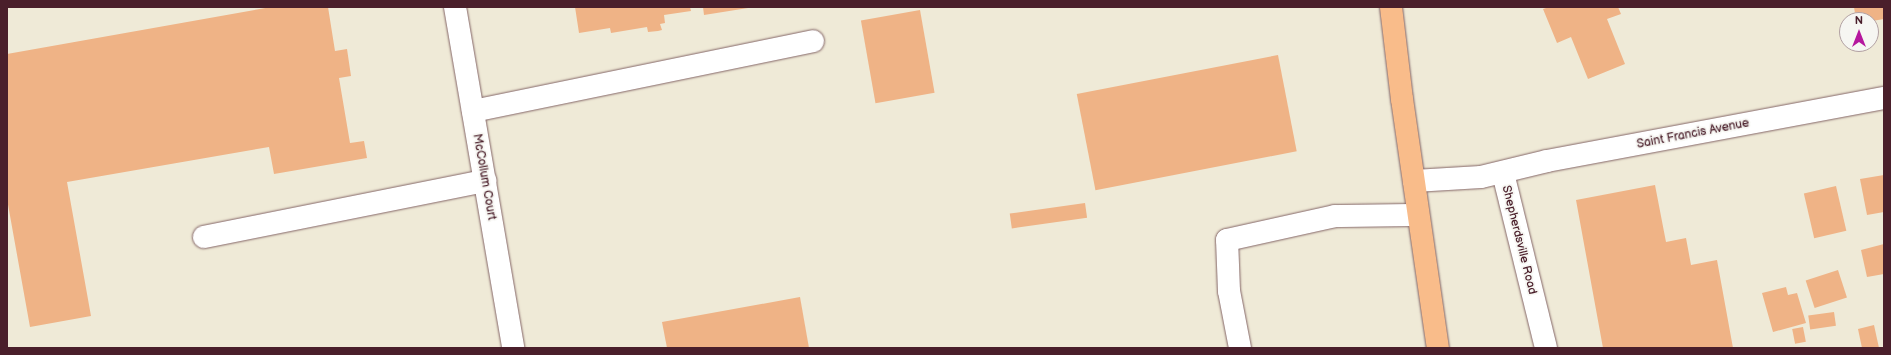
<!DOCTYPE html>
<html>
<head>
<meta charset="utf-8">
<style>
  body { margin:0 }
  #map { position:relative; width:1891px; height:355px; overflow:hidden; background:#efead7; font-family:"Balsamiq Sans",sans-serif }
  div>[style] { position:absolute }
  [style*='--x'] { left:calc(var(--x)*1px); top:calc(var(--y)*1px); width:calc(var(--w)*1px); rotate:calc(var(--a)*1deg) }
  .building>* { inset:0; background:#efb386; transform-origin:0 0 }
  .roads { filter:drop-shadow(0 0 1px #846667) drop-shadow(0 0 1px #846667) }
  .minor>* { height:22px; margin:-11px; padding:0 11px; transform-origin:11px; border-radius:11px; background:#fff }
  .major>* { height:22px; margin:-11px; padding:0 11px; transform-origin:11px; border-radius:11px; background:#f9bc8a }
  span { translate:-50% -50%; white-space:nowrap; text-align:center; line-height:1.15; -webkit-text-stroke:3.5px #f6f6f2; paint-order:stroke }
  .street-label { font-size:12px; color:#4a1f2b }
  .frame { position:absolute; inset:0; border:8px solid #4a1f2b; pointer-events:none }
  .north { position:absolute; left:1839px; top:12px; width:40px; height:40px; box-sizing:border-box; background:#f6f6f2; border:1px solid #b1a0a2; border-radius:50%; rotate:0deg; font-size:11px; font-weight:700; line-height:16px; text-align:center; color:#4a1f2b }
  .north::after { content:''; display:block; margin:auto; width:14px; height:18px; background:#b5179e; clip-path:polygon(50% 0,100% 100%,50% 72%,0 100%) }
</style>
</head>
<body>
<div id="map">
  <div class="building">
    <div style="clip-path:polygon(271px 7px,328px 7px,335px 51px,347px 49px,351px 76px,339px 78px,350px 143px,364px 141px,367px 158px,274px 174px,269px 147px,67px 182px,91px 316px,30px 327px,7px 199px,7px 54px)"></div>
    <div style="clip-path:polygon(575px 7px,690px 7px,691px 11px,664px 15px,665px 23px,660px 24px,662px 30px,658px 31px,648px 32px,647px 27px,611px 33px,610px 28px,579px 33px)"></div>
    <div style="clip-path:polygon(703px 7px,748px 7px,748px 8px,704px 15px)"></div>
    <div style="clip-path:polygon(1549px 7px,1618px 7px,1621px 14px,1607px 19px,1625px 64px,1588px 79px,1571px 37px,1557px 43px,1543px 9px)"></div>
    <div style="clip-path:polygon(1854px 7px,1884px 7px,1884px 19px,1872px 21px,1871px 17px,1856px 20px)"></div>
    <div style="left:920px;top:10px;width:84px;height:60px;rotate:80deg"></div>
    <div style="left:1278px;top:55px;width:98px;height:205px;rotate:79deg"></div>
    <div style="clip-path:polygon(1884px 175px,1884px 212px,1867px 215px,1860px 179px)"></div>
    <div style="clip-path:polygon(1655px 185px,1666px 242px,1686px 238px,1691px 265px,1717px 260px,1733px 348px,1603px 348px,1576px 200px)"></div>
    <div style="left:1836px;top:186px;width:46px;height:33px;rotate:77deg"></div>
    <div style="left:1085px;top:203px;width:15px;height:76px;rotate:82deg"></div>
    <div style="clip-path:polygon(1884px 244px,1884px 274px,1867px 277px,1861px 250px)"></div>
    <div style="left:1838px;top:270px;width:29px;height:34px;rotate:72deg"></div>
    <div style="clip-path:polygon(1786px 287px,1788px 295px,1797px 293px,1806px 323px,1773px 332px,1762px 293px)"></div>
    <div style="clip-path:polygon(800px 297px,809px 348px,667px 348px,662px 322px)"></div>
    <div style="left:1834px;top:312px;width:14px;height:26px;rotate:82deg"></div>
    <div style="clip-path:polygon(1874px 325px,1879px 348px,1862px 348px,1858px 329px)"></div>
    <div style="left:1803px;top:327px;width:15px;height:11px;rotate:79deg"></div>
  </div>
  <div class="roads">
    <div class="minor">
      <div style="--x:455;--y:7;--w:346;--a:80.3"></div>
      <div style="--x:473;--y:111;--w:347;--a:-11.6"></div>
      <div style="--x:1503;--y:173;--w:180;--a:76.2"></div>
      <div style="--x:1414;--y:181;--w:67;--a:-3.4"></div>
      <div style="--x:1481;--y:177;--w:68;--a:-13.6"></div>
      <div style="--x:1547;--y:161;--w:343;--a:-10.6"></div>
      <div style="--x:204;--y:237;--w:287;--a:-11.3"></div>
      <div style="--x:1240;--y:348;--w:58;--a:-100.9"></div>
      <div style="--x:1229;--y:291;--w:51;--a:-92.2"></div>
      <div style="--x:1227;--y:240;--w:111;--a:-12.5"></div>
      <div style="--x:1335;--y:216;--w:83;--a:-0.7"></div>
    </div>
    <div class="major">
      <div style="--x:1391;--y:7;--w:93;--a:83.2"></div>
      <div style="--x:1402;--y:99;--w:252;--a:81.8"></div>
    </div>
  </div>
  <div class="street-label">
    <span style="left:1693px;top:134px;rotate:-11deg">Saint Francis Avenue</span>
    <span style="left:484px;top:177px;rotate:80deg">McCollum Court</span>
    <span style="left:1519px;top:240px;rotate:76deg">Shepherdsville Road</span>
  </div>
  <div class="frame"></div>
  <div class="north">N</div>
</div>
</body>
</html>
